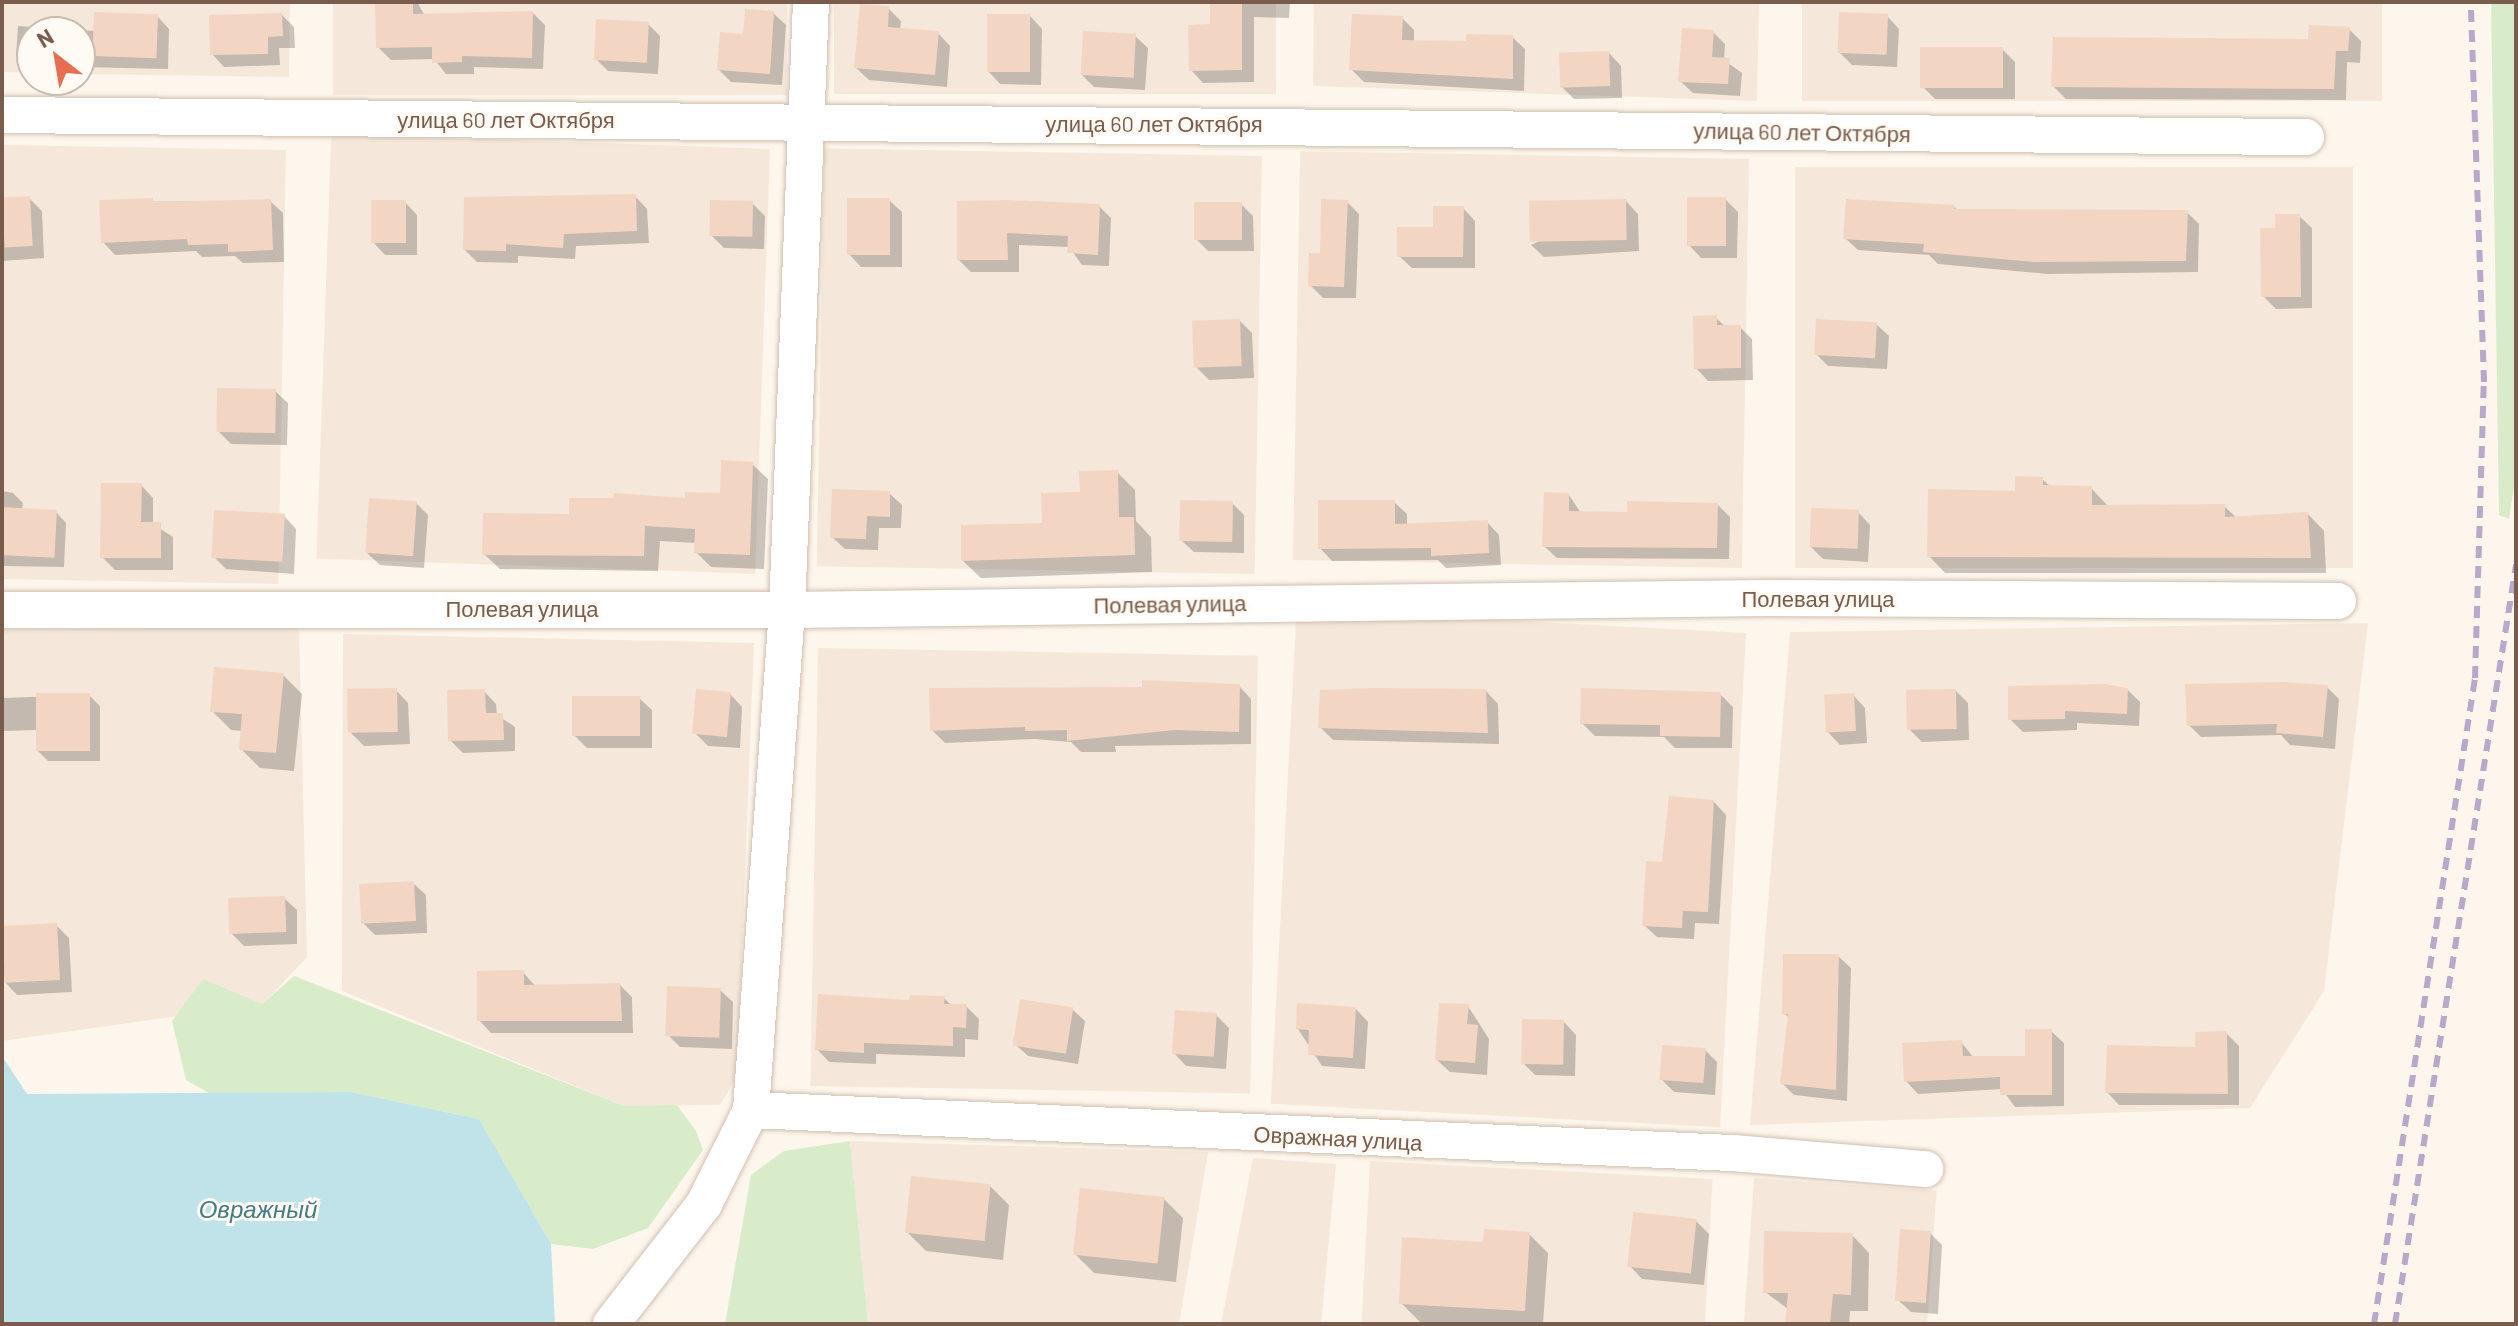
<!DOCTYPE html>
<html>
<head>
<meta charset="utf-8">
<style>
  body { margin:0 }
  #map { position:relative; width:2518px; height:1326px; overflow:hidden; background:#fdf6ec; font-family:Barlow,sans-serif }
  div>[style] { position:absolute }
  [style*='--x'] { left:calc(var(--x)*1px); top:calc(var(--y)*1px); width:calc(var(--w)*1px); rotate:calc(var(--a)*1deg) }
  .residential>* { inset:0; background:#f5e8da; transform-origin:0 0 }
  .green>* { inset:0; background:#d8ecc9 }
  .water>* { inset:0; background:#bfe3e8 }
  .shadow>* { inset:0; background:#0003 }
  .building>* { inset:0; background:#f3d5c3; transform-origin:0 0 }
  .roads { filter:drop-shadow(0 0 2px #d1beb0) drop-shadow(0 0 2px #d1beb0) }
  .minor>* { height:36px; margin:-18px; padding:0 18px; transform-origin:18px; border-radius:18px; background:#fff }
  .rail>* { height:6px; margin-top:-3px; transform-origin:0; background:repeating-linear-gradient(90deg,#b9a8c9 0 12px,transparent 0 20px) }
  span { translate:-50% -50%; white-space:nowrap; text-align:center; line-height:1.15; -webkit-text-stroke:6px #fffaf3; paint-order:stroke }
  .street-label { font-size:22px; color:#7a5c4d }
  .water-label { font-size:24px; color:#437c86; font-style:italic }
  .frame { position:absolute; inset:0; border:4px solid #7a5c4d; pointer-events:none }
  .north { position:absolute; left:16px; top:16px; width:80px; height:80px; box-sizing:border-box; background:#fffaf3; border:2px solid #cabbb1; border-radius:50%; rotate:329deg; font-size:22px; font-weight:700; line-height:32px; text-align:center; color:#7a5c4d }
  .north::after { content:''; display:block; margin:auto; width:28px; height:36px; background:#e76f51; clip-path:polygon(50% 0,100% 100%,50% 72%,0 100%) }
</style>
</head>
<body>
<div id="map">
  <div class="residential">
    <div style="clip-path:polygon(2px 2px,290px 2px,289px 77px,80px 74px,80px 32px,32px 32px,32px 73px,2px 72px)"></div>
    <div style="left:333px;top:2px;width:454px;height:93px"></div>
    <div style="left:834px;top:2px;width:442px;height:92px"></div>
    <div style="clip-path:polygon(1314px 2px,1759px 2px,1757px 101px,1313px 86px)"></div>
    <div style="left:1802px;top:2px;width:580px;height:99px"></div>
    <div style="left:2px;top:145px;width:284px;height:434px;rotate:1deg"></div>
    <div style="left:770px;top:149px;width:425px;height:439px;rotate:92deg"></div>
    <div style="left:1262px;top:156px;width:418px;height:438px;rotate:91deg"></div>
    <div style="left:1749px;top:159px;width:409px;height:449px;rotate:91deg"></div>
    <div style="left:1795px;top:167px;width:558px;height:401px"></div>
    <div style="clip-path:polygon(2368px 623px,2324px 991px,2250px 1108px,1750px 1125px,1790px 632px)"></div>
    <div style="clip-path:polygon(299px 626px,307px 957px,263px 1004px,2px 1041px,2px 630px)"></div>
    <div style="left:1746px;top:633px;width:495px;height:450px;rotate:93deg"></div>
    <div style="clip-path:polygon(343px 634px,754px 643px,737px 1077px,720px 1105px,624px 1106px,342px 991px)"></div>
    <div style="left:818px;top:648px;width:440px;height:438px;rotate:1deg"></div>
    <div style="clip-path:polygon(850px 1141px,1208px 1152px,1179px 1324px,868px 1324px)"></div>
    <div style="clip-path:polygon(1253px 1158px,1336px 1164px,1321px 1324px,1221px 1324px)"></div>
    <div style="left:1370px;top:1161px;width:343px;height:164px;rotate:3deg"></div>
    <div style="left:1754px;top:1178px;width:183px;height:146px;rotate:4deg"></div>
  </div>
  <div class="green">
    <div style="clip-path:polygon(2491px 2px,2516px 2px,2516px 474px,2509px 519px,2499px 515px)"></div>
    <div style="clip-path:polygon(294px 976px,624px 1106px,677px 1105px,696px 1131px,703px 1150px,648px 1228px,593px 1249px,551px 1244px,479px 1119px,351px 1092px,209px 1093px,186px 1080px,172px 1021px,203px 979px,262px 1004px)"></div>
    <div style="clip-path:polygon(850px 1141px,868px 1324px,725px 1324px,751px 1175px,784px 1151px)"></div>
  </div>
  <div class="water">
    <div style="clip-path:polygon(2px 1056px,27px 1094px,351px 1092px,479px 1119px,551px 1244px,555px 1324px,2px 1324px)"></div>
  </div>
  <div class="shadow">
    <div style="clip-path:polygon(377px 2px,417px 2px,425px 16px,533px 13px,545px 25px,543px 69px,474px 67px,474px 74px,446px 74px,434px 59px,391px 60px,378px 47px)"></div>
    <div style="clip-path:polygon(1212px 2px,1290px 2px,1289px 18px,1254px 17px,1254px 82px,1203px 83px,1191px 70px,1212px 26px)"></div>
    <div style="clip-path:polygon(888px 8px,901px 21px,900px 30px,938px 33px,950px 46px,947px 87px,869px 80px,856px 68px)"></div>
    <div style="clip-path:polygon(773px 13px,786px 25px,782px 85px,731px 82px,719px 70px,745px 36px)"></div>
    <div style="clip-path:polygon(282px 15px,294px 27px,295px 48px,279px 48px,280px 65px,224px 67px,212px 54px)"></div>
    <div style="clip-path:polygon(157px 16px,169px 29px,168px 69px,80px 67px,80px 32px,32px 32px,32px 70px,16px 57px,18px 26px,96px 31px)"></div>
    <div style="clip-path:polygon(1030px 16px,1042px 29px,1041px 85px,1000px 84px,988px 71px)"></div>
    <div style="clip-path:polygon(1887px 16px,1899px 29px,1897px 67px,1852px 65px,1839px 52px)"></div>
    <div style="clip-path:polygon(1402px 18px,1414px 30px,1414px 42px,1468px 43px,1512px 37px,1525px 49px,1524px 91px,1364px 82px,1351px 69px)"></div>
    <div style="clip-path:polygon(648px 24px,660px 36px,658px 74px,608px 71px,596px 59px)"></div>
    <div style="clip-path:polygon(2349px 29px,2361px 41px,2360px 63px,2347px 62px,2346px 100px,2066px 99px,2053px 86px,2310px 41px)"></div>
    <div style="clip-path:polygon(1713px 32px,1725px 44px,1724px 60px,1742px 73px,1740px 96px,1693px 93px,1680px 81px)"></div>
    <div style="clip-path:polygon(1135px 36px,1148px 48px,1145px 90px,1094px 87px,1082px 75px)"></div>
    <div style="clip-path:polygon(2002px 49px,2015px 62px,2015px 99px,1935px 99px,1923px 87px)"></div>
    <div style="clip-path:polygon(1609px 53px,1621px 66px,1622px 98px,1574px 99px,1561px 86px)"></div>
    <div style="clip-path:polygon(635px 196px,647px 209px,649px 243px,576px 246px,575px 259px,518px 256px,518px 263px,477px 262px,465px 250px)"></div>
    <div style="clip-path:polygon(29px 198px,42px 211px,44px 258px,2px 261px,2px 200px)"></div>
    <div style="clip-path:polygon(1725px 199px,1738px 212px,1737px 258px,1701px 258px,1689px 245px)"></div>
    <div style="clip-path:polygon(889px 200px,902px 212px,902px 267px,861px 267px,849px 254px)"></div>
    <div style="clip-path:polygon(270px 201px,283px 213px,284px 262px,243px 263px,235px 256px,202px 257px,196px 251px,115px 255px,103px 242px,101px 202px)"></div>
    <div style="clip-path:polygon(1626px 201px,1638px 214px,1639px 251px,1544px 257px,1531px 245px)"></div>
    <div style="clip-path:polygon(405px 202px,417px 215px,417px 255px,385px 255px,373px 242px)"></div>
    <div style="clip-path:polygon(1347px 202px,1359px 214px,1356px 298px,1323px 298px,1310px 285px)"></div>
    <div style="clip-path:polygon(752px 203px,765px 216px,764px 249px,724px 248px,711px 235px)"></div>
    <div style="clip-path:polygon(959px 203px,1099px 206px,1111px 218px,1109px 266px,1082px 265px,1069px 247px,1019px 245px,1019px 272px,971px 272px,959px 260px)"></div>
    <div style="clip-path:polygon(1241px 204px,1253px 216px,1254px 251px,1208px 251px,1196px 239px)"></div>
    <div style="clip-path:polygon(1954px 207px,1958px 211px,2187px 212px,2199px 224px,2198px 272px,2048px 274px,1938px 264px,1929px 255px,1858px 250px,1845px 238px)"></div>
    <div style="clip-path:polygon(1463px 208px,1475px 221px,1475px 268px,1412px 268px,1399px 256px)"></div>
    <div style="clip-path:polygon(2299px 216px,2312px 228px,2312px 308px,2276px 309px,2263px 296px,2277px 230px)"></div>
    <div style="clip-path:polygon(1716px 318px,1726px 327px,1740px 327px,1752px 339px,1753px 380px,1708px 381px,1696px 368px)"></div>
    <div style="clip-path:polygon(1240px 321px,1252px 333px,1254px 378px,1209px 380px,1196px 367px)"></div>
    <div style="clip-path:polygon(1876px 324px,1889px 336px,1887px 369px,1828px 366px,1816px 354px)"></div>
    <div style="clip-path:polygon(275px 391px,288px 403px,287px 445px,231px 444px,219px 432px)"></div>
    <div style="clip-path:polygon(752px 464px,768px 479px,764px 569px,711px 567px,696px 552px,696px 543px,660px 541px,658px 571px,500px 569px,484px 554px,571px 516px,722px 495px)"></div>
    <div style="clip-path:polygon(1117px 472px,1135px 490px,1136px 521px,1151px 537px,1152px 572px,981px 578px,963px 561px,1044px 525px)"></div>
    <div style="clip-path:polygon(2042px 479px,2051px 487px,2091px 488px,2108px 506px,2224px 506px,2237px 518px,2308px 514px,2324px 531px,2326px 573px,1945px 573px,1929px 556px)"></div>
    <div style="clip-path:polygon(141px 485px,153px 498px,153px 524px,173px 537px,173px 570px,115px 570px,102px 557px)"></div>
    <div style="clip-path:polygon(2px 491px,13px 493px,23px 503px,22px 511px,56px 512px,66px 523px,64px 567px,2px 566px)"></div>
    <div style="clip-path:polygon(889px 493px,902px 505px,901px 528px,879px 528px,878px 550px,845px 549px,832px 537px)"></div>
    <div style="clip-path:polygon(1569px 495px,1581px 513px,1629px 514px,1718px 505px,1730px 517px,1729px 559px,1557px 558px,1544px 546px)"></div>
    <div style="clip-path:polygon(1394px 502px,1407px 514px,1407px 526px,1487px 522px,1499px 535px,1501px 565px,1446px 568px,1438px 560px,1332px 561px,1320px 548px)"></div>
    <div style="clip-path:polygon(416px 503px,428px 515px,424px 568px,380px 565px,367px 553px)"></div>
    <div style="clip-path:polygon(1232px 503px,1244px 515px,1244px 553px,1194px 552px,1181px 540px)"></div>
    <div style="clip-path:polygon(1858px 512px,1870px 525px,1868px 562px,1823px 559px,1810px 546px)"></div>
    <div style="clip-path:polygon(284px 516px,296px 529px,294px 574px,226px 569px,214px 557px)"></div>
    <div style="clip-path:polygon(283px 675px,302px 694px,294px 771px,260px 768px,241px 749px,242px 731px,231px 730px,212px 711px)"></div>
    <div style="clip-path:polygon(1239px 686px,1251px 699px,1251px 744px,1115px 746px,1116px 752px,1081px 752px,1071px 742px,1035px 739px,945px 743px,932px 730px)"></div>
    <div style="clip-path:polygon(2327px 687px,2339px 699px,2335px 749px,2290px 745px,2281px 735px,2201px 737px,2189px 725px)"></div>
    <div style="clip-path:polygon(396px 690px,408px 703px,410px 744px,364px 746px,351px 733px)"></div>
    <div style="clip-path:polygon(2128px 690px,2140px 702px,2139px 726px,2077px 723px,2077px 730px,2023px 732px,2010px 719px)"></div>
    <div style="clip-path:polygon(484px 691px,496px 704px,497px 715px,515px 727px,515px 751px,463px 753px,450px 740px)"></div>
    <div style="clip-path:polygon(1486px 691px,1498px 704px,1499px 744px,1333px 740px,1320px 727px)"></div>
    <div style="clip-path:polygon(1956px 691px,1968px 703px,1969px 740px,1922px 742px,1909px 729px)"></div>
    <div style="clip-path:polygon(730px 694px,742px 707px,740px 748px,708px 746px,695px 733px)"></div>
    <div style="clip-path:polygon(1720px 694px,1733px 707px,1732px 748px,1675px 748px,1664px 737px,1595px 736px,1582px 723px)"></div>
    <div style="clip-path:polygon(89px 695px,100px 706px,100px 761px,48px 761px,37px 750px,37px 730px,2px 731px,2px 698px)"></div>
    <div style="clip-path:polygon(1853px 695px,1865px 708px,1867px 743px,1840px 745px,1828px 732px)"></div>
    <div style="clip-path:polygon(639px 698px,652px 710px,652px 748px,587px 748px,575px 736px)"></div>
    <div style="clip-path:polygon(1714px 802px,1726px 815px,1719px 924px,1695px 923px,1694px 939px,1657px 937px,1644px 925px,1664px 864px)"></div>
    <div style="clip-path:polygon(413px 883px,426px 895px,427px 933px,375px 935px,362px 922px)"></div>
    <div style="clip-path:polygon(284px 898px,297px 910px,297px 944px,244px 946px,231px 933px)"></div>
    <div style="clip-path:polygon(56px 925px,69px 938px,72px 992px,17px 995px,5px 982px,2px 928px)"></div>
    <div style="clip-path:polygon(1838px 956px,1851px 968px,1847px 1101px,1794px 1095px,1782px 1083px,1789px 1018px,1784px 1013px)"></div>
    <div style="clip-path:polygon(523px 972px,536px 987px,620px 985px,632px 997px,633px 1033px,491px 1033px,479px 1020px)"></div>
    <div style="clip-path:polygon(720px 990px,733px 1002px,732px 1049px,680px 1047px,668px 1035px)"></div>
    <div style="clip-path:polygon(944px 998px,952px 1006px,966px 1006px,979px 1019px,978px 1040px,965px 1039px,965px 1057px,876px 1054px,876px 1064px,829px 1062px,817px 1049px,911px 1002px)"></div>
    <div style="clip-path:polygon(1468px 1006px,1489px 1039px,1487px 1075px,1450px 1072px,1437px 1060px)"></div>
    <div style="clip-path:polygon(1072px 1009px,1085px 1021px,1078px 1064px,1028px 1056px,1015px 1044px)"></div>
    <div style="clip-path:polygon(1356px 1009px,1368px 1022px,1365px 1069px,1322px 1066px,1298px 1029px)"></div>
    <div style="clip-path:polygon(1216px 1015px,1229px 1028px,1226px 1069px,1186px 1066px,1174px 1053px)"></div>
    <div style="clip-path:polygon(1564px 1022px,1576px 1035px,1575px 1076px,1535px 1075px,1523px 1063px)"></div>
    <div style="clip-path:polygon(2051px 1031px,2064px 1043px,2064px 1106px,2015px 1107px,2002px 1089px,1918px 1094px,1906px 1081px,1961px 1042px,1974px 1058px,2027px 1058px)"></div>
    <div style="clip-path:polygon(2226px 1033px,2239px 1046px,2239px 1105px,2119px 1105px,2107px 1092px)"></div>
    <div style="clip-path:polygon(1705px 1050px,1717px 1062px,1715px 1095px,1674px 1092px,1662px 1080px)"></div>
    <div style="clip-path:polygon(990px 1186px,1009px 1205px,1003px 1260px,926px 1251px,907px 1232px)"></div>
    <div style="clip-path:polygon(1164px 1199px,1183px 1218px,1176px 1282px,1094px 1273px,1075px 1254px)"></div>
    <div style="clip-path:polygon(1696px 1221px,1709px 1234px,1704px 1285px,1642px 1279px,1630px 1266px)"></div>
    <div style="clip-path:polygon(1930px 1233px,1942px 1245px,1938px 1314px,1911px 1312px,1898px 1300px)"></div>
    <div style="clip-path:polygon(1529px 1234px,1548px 1253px,1543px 1324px,1420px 1322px,1401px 1303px,1484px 1244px)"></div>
    <div style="clip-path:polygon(1852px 1235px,1869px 1253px,1868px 1311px,1850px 1311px,1849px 1324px,1787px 1324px,1788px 1309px,1765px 1292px)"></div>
  </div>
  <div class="building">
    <div style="clip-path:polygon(375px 2px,413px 2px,413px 14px,533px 11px,532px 58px,462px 56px,462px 62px,432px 63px,432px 47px,376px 48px)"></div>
    <div style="clip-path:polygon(1210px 2px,1242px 2px,1242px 70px,1189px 71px,1188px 25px,1210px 24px)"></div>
    <div style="clip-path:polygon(860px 4px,889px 6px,888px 27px,939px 31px,935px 75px,854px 68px)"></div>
    <div style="clip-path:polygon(745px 9px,774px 11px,770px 74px,717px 70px,720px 32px,743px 34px)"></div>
    <div style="left:94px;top:12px;width:64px;height:44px;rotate:2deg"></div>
    <div style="left:1839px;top:12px;width:49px;height:41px;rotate:2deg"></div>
    <div style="clip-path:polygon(282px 13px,283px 36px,268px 37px,268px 54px,210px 55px,209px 15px)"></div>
    <div style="left:987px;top:14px;width:43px;height:58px"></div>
    <div style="clip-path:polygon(1352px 14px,1403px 16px,1402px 40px,1466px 41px,1466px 34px,1513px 35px,1513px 79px,1349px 70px)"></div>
    <div style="left:596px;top:19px;width:53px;height:41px;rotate:3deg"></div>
    <div style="clip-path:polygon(2309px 25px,2350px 27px,2348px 51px,2336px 51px,2334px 89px,2051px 87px,2053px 37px,2308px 39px)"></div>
    <div style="clip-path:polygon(1682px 28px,1714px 30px,1712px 57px,1730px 58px,1728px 84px,1678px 82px)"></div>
    <div style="left:1083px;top:31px;width:53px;height:44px;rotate:3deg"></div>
    <div style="left:1920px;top:47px;width:83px;height:41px"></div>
    <div style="left:1609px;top:51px;width:35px;height:50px;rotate:88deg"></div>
    <div style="clip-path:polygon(636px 194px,637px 231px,564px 234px,563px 248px,506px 244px,506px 251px,463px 250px,464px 197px)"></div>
    <div style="left:30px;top:196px;width:50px;height:28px;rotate:87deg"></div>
    <div style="left:1687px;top:197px;width:39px;height:49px"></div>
    <div style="clip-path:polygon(153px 198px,153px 202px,271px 199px,273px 250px,228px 252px,228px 244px,188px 245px,187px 239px,101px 243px,99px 200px)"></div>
    <div style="left:847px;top:198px;width:43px;height:57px"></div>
    <div style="clip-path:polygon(1321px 199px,1348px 200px,1344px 287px,1308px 286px,1309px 253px,1320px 253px)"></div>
    <div style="left:1626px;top:199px;width:41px;height:97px;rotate:89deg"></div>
    <div style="clip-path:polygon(1846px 199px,1954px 205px,1954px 209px,2188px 210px,2186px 261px,2035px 262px,1923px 252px,1924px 244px,1843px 239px)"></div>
    <div style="left:371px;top:200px;width:35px;height:43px"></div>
    <div style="left:710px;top:200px;width:43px;height:36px;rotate:1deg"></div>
    <div style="clip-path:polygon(1009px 200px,1100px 204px,1098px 255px,1067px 253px,1068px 236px,1007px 233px,1008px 260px,957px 260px,957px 201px)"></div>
    <div style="left:1194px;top:202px;width:48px;height:38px"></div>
    <div style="clip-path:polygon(1433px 206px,1464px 206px,1463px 257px,1397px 257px,1397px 227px,1433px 227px)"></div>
    <div style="clip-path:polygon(2275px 214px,2300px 214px,2301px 297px,2261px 297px,2260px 228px,2275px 228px)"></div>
    <div style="clip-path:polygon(1717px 315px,1717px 325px,1741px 325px,1741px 368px,1694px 369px,1693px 316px)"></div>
    <div style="left:1240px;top:319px;width:47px;height:48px;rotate:88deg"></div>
    <div style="left:1816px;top:319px;width:61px;height:36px;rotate:3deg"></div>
    <div style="left:217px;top:388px;width:59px;height:44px;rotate:1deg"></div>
    <div style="clip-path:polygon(721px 460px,753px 462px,750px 555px,694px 553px,695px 529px,645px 526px,644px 556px,482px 555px,483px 513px,569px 514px,569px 498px,613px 498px,614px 493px,685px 498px,685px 492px,720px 493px)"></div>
    <div style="clip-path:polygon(1118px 470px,1119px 517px,1134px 517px,1135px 555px,961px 561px,961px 525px,1042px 523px,1041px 493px,1080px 492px,1079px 471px)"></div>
    <div style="clip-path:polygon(2015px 476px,2043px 477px,2043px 485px,2092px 486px,2092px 505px,2225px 504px,2225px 517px,2308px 512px,2311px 558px,1927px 557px,1928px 489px,2015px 491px)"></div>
    <div style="clip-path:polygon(101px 483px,142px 483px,141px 522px,161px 522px,161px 558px,100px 558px)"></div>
    <div style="clip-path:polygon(832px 489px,890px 491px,890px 517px,867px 516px,866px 539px,830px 538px)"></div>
    <div style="clip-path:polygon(1544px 492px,1569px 493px,1569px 511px,1627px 512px,1627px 501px,1718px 503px,1717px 548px,1542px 547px)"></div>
    <div style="left:369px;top:498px;width:48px;height:55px;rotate:4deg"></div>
    <div style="left:1180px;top:500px;width:53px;height:41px;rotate:1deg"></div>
    <div style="clip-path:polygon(1318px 500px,1395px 500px,1395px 524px,1488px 520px,1489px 553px,1431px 556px,1431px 548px,1318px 549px)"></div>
    <div style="left:2px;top:507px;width:55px;height:48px;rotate:3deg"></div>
    <div style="left:1811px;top:508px;width:48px;height:39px;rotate:2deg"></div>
    <div style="left:214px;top:510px;width:71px;height:48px;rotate:3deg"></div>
    <div style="clip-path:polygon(214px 667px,284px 673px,276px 753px,239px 750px,242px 714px,210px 712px)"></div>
    <div style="clip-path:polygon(1142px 680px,1240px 684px,1239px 732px,1175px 730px,1067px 741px,1067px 730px,1025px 731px,1025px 727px,930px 731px,929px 688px,1142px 687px)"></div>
    <div style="clip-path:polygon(2284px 682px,2328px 685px,2323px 737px,2276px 733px,2277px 724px,2187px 726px,2185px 684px)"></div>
    <div style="clip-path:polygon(2105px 684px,2128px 688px,2127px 714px,2065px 711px,2065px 719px,2008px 720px,2008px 686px)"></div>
    <div style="left:397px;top:688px;width:44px;height:50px;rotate:89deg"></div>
    <div style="clip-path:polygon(1373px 688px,1486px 689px,1488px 733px,1318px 728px,1320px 690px)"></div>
    <div style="clip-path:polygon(1581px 688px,1721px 692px,1720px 737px,1660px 736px,1660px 725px,1580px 724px)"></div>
    <div style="clip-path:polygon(485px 689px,486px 713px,503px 713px,504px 740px,448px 741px,447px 690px)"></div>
    <div style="left:696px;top:689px;width:35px;height:45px;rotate:5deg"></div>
    <div style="left:1956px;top:689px;width:40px;height:50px;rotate:89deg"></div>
    <div style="left:36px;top:693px;width:54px;height:58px"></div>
    <div style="left:1854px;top:693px;width:38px;height:30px;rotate:87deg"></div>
    <div style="left:640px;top:696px;width:40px;height:68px;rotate:90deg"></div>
    <div style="clip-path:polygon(1669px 796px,1714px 800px,1708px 912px,1683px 911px,1682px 928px,1642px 926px,1646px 861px,1662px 862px)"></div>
    <div style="left:414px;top:881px;width:40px;height:55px;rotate:87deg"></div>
    <div style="left:285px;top:896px;width:36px;height:57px;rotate:88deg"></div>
    <div style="left:57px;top:923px;width:57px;height:55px;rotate:87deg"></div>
    <div style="clip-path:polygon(1783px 954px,1839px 954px,1836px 1090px,1780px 1084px,1788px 1014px,1782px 1014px)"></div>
    <div style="clip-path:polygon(524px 970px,524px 985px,620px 983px,622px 1021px,477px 1021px,477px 971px)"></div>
    <div style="left:667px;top:986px;width:54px;height:50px;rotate:2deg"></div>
    <div style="clip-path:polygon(818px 994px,909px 1000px,910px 995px,945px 996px,944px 1004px,967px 1004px,966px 1028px,953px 1027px,953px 1046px,864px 1043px,864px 1053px,815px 1050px)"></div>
    <div style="left:1020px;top:999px;width:54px;height:47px;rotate:9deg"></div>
    <div style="clip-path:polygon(1297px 1003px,1356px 1007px,1353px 1058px,1308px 1055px,1309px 1030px,1296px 1029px)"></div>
    <div style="clip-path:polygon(1439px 1003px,1469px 1004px,1467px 1024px,1478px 1025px,1475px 1063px,1435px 1060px)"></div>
    <div style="left:1175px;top:1010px;width:42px;height:44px;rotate:4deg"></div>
    <div style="left:1522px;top:1019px;width:42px;height:45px;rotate:1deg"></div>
    <div style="clip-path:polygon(2025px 1029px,2052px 1029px,2052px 1095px,2000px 1095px,2000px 1077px,1904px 1082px,1902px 1043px,1962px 1040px,1963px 1056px,2025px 1056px)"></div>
    <div style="clip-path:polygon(2227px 1031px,2228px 1094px,2105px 1093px,2107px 1045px,2195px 1047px,2195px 1032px)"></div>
    <div style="left:1662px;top:1045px;width:44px;height:35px;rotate:4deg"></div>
    <div style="left:911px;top:1176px;width:80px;height:57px;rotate:6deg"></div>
    <div style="left:1080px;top:1188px;width:85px;height:67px;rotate:6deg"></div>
    <div style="left:1633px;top:1212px;width:64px;height:55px;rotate:6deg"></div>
    <div style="clip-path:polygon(1484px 1229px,1530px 1232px,1525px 1311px,1399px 1304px,1402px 1237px,1483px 1242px)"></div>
    <div style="left:1900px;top:1229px;width:31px;height:72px;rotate:4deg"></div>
    <div style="clip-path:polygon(1764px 1231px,1853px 1233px,1851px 1295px,1833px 1294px,1830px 1324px,1785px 1324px,1788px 1293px,1763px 1293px)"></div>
  </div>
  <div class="roads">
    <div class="minor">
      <div style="--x:2;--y:115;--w:2304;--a:0.55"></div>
      <div style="--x:2;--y:610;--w:785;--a:0"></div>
      <div style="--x:787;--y:610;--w:981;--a:-0.7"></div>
      <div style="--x:1768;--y:598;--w:570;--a:0.3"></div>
      <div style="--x:751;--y:1110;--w:983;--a:2.51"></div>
      <div style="--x:1733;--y:1153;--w:193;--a:4.8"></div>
      <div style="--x:611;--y:1324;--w:152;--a:-52.2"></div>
      <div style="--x:704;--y:1204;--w:105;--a:-63.4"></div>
      <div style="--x:751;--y:1110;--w:501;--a:-85.88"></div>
      <div style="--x:787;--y:610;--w:608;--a:-87.74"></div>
    </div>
  </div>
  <div class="rail">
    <div style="--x:2374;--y:1324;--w:654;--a:-81.11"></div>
    <div style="--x:2475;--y:678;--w:296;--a:-88.3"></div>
    <div style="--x:2484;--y:382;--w:380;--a:-92"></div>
    <div style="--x:2395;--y:1324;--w:769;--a:-80.94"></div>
  </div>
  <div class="street-label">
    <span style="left:506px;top:120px">улица 60 лет Октября</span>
    <span style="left:1154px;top:124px">улица 60 лет Октября</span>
    <span style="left:1802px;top:132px;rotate:1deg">улица 60 лет Октября</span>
    <span style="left:1818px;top:599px">Полевая улица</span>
    <span style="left:1170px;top:604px;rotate:-1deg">Полевая улица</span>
    <span style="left:522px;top:609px">Полевая улица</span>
    <span style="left:1338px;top:1138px;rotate:3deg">Овражная улица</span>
  </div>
  <div class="water-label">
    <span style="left:258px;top:1209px">Овражный</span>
  </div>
  <div class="frame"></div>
  <div class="north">N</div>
</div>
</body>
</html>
